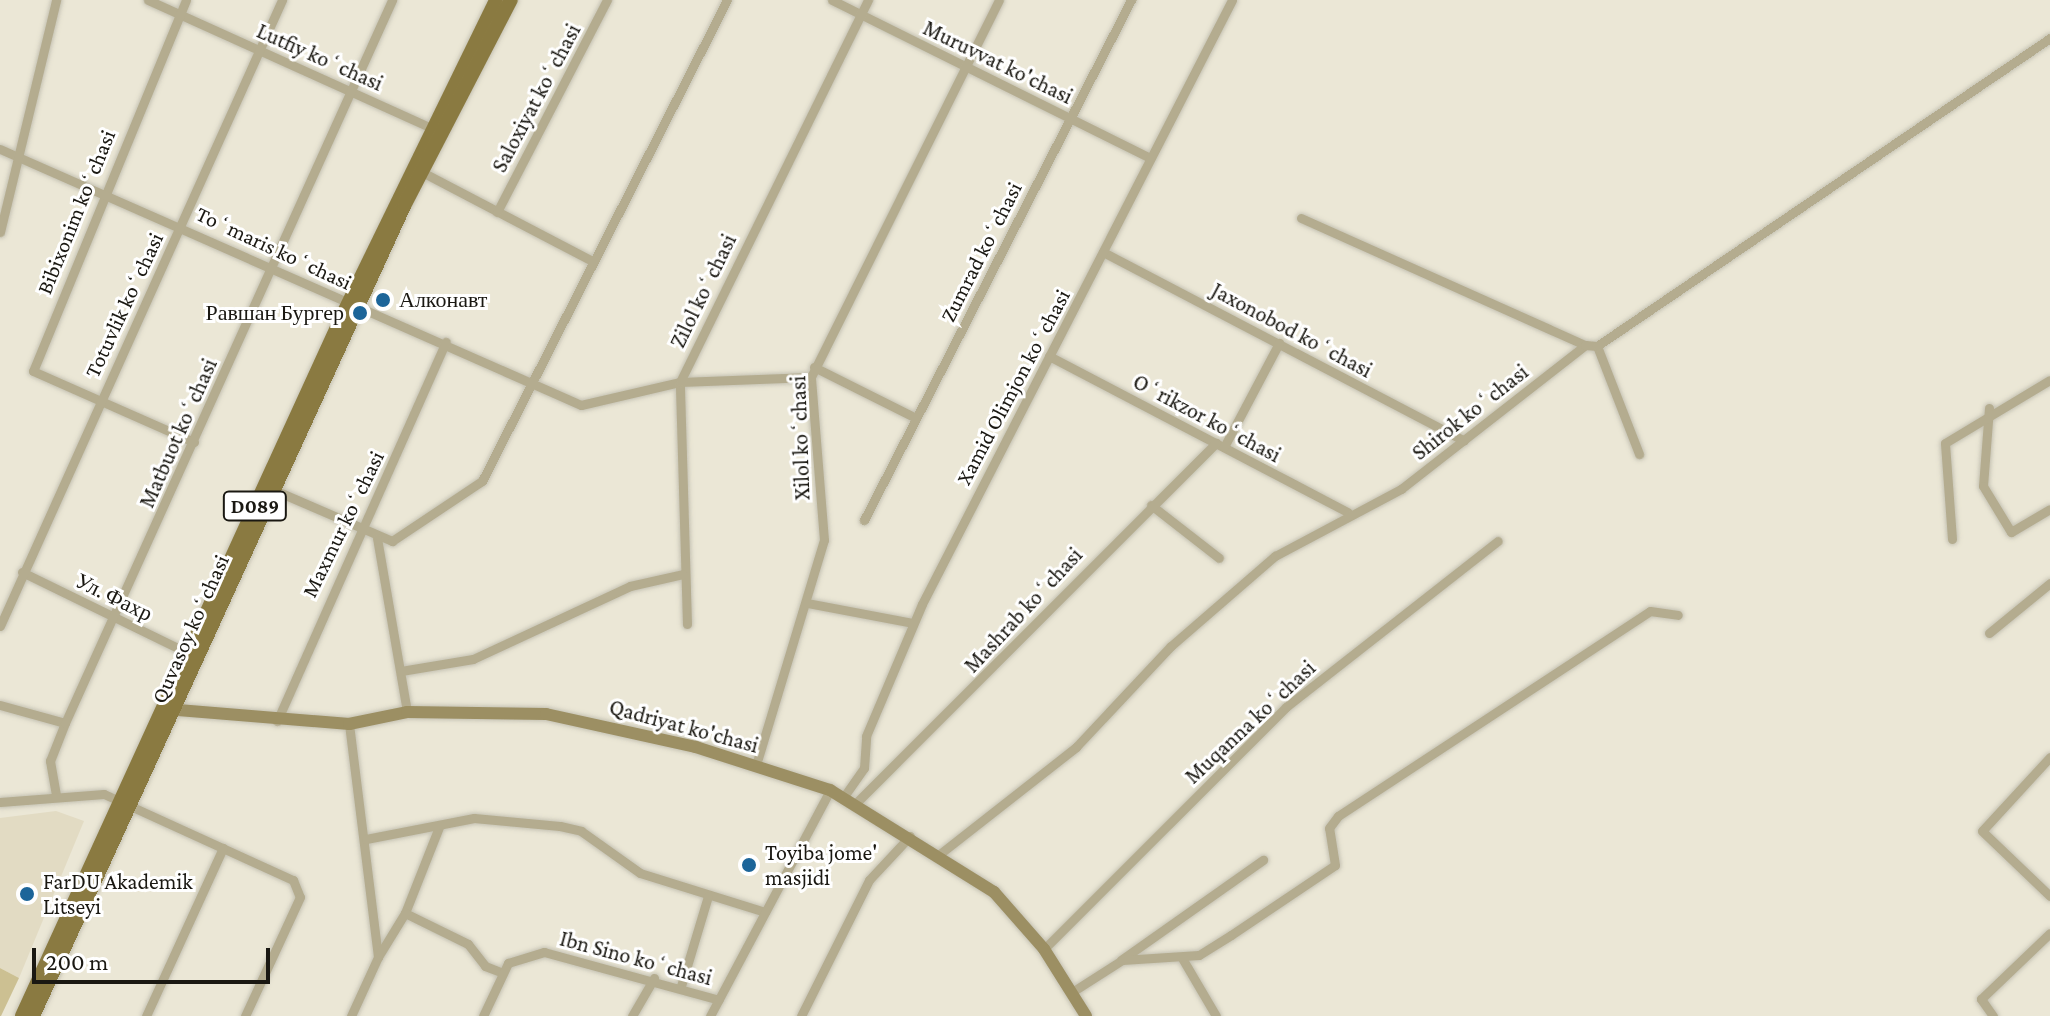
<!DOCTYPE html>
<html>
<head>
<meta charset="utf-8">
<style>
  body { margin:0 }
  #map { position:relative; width:2050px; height:1016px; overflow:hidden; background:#ebe7d6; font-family:"Crimson Pro",serif }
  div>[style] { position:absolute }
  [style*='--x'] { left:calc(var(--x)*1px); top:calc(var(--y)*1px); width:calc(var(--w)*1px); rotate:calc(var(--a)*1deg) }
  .built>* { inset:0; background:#e2dbc3 }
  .green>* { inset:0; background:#ccc092 }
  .roads { filter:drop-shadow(0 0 2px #c5c2b3) drop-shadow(0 0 2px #c5c2b3) }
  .street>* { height:9px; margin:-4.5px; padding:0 4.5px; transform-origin:4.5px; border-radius:4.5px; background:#b4ac8f }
  .secondary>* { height:12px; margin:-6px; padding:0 6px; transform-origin:6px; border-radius:6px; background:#9c8f63 }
  .primary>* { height:14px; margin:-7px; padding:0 7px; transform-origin:7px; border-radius:7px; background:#8a7a41 }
  .dots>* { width:22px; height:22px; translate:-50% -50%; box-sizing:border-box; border:4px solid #fff; border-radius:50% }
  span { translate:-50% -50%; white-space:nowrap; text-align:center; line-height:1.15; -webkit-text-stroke:6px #fff; paint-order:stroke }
  .shield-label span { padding:2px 6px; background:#fff; border:2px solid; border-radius:6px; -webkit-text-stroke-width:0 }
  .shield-label { font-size:20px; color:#1a1812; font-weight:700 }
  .street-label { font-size:22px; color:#1a1812 }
  .poi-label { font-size:22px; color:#1a1812 }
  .left { translate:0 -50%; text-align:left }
  .right { translate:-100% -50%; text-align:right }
  .scale { position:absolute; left:32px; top:948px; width:238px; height:36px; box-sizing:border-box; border:4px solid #1a1812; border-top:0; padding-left:10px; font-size:24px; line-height:28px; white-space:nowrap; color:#1a1812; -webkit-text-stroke:6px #fff; paint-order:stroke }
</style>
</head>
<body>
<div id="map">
  <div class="built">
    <div style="clip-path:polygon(56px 811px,84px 821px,19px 978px,0 968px,0 818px)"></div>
  </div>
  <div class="green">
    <div style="clip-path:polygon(0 968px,19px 978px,1px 1016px,0 1016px)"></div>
  </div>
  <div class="roads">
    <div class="street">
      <div style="--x:148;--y:0;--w:312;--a:24.3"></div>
      <div style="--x:186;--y:0;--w:401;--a:112.4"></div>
      <div style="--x:33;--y:371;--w:176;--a:23.8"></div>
      <div style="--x:832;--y:0;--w:353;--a:26.4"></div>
      <div style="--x:0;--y:149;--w:635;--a:23.78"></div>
      <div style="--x:581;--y:405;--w:102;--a:-13.1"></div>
      <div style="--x:680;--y:382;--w:131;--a:-2.2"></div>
      <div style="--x:422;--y:172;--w:190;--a:27.6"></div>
      <div style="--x:497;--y:212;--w:239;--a:-62.6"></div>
      <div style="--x:1301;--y:218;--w:311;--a:24.1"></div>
      <div style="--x:0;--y:232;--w:239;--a:-76.4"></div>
      <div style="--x:1103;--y:252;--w:407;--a:27.6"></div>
      <div style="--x:1597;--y:346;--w:116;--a:68.7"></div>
      <div style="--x:1049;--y:356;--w:337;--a:27.6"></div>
      <div style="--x:814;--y:367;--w:114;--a:26.6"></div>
      <div style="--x:1989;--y:408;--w:78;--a:94.4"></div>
      <div style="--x:1983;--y:486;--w:54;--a:58.7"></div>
      <div style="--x:2011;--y:532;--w:45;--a:-30.5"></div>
      <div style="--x:1224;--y:447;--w:118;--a:-62.1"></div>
      <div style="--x:274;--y:490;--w:129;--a:23.4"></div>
      <div style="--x:392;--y:541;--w:108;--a:-33.7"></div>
      <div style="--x:482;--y:481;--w:540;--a:-63.01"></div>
      <div style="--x:1151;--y:505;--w:86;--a:37.9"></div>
      <div style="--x:864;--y:520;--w:585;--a:-62.82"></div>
      <div style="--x:377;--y:538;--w:177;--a:80.2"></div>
      <div style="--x:1952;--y:539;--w:96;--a:-94.2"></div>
      <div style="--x:1945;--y:443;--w:122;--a:-31"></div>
      <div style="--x:22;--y:572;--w:187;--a:26"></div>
      <div style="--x:807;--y:603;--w:108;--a:10.7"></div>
      <div style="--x:687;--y:624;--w:242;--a:-91.7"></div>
      <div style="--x:680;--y:382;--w:426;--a:-63.8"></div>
      <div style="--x:0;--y:626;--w:687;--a:-65.75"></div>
      <div style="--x:1989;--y:633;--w:79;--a:-39.3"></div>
      <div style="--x:401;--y:671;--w:73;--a:-9.5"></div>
      <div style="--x:473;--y:659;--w:173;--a:-24.9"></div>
      <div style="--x:630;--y:586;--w:54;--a:-12.8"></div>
      <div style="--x:0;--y:705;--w:67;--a:15.5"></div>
      <div style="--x:277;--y:721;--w:415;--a:-66"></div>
      <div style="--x:349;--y:724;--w:235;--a:82.9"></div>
      <div style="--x:378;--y:957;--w:65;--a:114.6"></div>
      <div style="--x:2050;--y:757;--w:100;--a:132.6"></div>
      <div style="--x:1982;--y:831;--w:94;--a:43.7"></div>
      <div style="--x:756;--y:765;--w:235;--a:-73.2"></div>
      <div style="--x:824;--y:540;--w:164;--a:-94.6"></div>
      <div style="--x:811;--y:377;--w:421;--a:-63.5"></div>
      <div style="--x:56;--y:795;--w:35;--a:-100"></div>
      <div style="--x:50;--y:761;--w:41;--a:-68.5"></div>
      <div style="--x:65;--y:723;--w:794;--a:-65.66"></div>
      <div style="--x:845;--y:795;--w:33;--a:-55"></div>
      <div style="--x:864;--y:768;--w:32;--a:-86"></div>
      <div style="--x:866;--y:736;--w:143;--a:-67"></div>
      <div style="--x:922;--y:604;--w:679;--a:-62.83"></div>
      <div style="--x:0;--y:802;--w:104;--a:-4.4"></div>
      <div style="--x:104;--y:794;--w:208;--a:24.5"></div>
      <div style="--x:293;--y:880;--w:18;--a:68"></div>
      <div style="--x:300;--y:897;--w:131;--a:114.8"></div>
      <div style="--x:857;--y:802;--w:508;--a:-45"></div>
      <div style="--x:439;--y:827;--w:92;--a:111.6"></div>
      <div style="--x:405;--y:913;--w:70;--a:26.2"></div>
      <div style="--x:468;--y:944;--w:28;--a:52"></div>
      <div style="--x:485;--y:966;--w:17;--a:21"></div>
      <div style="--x:366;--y:839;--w:110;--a:-11"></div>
      <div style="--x:474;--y:818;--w:86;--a:5.3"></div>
      <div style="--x:560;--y:826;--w:22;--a:13"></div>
      <div style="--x:581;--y:831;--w:72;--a:35.4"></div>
      <div style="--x:640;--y:873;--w:131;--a:17.3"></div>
      <div style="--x:941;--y:853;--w:172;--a:-38.1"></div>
      <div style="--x:1076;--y:747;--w:139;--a:-46.8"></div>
      <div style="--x:1171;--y:646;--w:138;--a:-40.9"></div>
      <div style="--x:1275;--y:556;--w:143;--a:-28"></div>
      <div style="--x:1401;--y:489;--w:234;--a:-38"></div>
      <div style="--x:1585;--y:345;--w:12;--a:5"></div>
      <div style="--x:1597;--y:346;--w:548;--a:-34.21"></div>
      <div style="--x:1044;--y:949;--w:342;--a:-45"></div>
      <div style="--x:1286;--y:707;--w:269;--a:-38.1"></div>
      <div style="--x:378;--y:957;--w:52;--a:-58.5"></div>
      <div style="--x:1182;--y:958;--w:67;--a:59.6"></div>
      <div style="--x:1121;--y:960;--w:174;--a:-35.2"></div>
      <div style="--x:681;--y:986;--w:94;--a:-73.3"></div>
      <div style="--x:1072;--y:992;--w:59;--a:-32.6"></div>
      <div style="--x:1122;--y:960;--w:77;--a:-3.7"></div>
      <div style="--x:1199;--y:955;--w:38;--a:-32"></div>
      <div style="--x:1231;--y:935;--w:125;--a:-33.9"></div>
      <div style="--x:1335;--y:865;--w:37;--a:-99"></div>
      <div style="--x:1329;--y:828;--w:15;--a:-53"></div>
      <div style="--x:1338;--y:816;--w:373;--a:-33.3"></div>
      <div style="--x:1650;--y:611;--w:28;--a:8"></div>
      <div style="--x:146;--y:1016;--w:185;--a:-65.4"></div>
      <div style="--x:483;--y:1016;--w:59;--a:-64.7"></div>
      <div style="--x:508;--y:963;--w:38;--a:-17"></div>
      <div style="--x:544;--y:952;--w:181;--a:15.3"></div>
      <div style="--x:632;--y:1016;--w:44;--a:-59.9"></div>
      <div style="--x:710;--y:1016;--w:256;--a:-62"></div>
      <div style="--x:801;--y:1016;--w:152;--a:-63.4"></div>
      <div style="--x:869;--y:880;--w:60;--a:-47"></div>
      <div style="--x:1993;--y:1016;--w:21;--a:-125"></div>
      <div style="--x:1981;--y:999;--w:95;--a:-43.7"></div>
    </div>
    <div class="secondary">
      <div style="--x:178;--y:710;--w:172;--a:4.7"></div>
      <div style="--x:349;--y:724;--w:59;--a:-11.7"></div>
      <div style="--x:407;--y:712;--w:139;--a:0.8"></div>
      <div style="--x:546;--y:714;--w:154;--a:12.4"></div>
      <div style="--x:696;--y:747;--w:141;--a:17.8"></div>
      <div style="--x:830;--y:790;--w:193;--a:31.9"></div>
      <div style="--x:994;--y:892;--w:76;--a:48.7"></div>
      <div style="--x:1044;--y:949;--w:79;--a:57.9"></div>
    </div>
    <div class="primary">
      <div style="--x:22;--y:1016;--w:774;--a:-65.42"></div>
      <div style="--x:344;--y:312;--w:347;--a:-64"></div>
      <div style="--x:33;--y:1016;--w:891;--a:-65.39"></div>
      <div style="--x:404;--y:206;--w:232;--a:-62.6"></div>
    </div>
  </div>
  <div class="dots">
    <div style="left:383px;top:300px;background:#1c6599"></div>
    <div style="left:360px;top:313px;background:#1c6599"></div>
    <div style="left:749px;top:865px;background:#1c6599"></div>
    <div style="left:27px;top:894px;background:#1c6599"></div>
  </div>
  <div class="shield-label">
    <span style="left:255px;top:506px">D089</span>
  </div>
  <div class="street-label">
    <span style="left:320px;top:57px;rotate:24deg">Lutfiy koʻchasi</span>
    <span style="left:998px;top:62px;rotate:26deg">Muruvvat ko'chasi</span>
    <span style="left:536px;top:98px;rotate:-62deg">Saloxiyat koʻchasi</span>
    <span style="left:76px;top:212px;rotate:-68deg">Bibixonim koʻchasi</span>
    <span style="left:274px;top:248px;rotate:25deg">Toʻmaris koʻchasi</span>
    <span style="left:981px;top:252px;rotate:-63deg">Zumrad koʻchasi</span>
    <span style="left:703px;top:291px;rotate:-64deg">Zilol koʻchasi</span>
    <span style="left:124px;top:305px;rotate:-65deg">Totuvlik koʻchasi</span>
    <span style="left:1292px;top:330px;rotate:28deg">Jaxonobod koʻchasi</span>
    <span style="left:1013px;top:387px;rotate:-62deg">Xamid Olimjon koʻchasi</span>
    <span style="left:1470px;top:412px;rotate:-38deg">Shirok koʻchasi</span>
    <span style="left:1207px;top:418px;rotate:28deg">Oʻrikzor koʻchasi</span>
    <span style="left:178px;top:433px;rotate:-66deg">Matbuot koʻchasi</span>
    <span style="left:800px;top:438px;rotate:-92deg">Xilol koʻchasi</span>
    <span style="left:343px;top:524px;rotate:-64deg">Maxmur koʻchasi</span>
    <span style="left:114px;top:597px;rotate:26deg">Ул. Фахр</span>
    <span style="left:1023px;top:610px;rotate:-47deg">Mashrab koʻchasi</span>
    <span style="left:190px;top:629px;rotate:-66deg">Quvasoy koʻchasi</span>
    <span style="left:1250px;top:722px;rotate:-43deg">Muqanna koʻchasi</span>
    <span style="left:684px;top:726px;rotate:15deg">Qadriyat ko'chasi</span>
    <span style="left:636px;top:958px;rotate:15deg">Ibn Sino koʻchasi</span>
  </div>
  <div class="poi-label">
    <span class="left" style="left:399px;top:300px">Алконавт</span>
    <span class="right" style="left:344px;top:313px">Равшан Бургер</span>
    <span class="left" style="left:765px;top:865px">Toyiba jome'<br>masjidi</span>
    <span class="left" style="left:43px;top:894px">FarDU Akademik<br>Litseyi</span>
  </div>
  <div class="scale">200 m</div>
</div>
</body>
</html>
